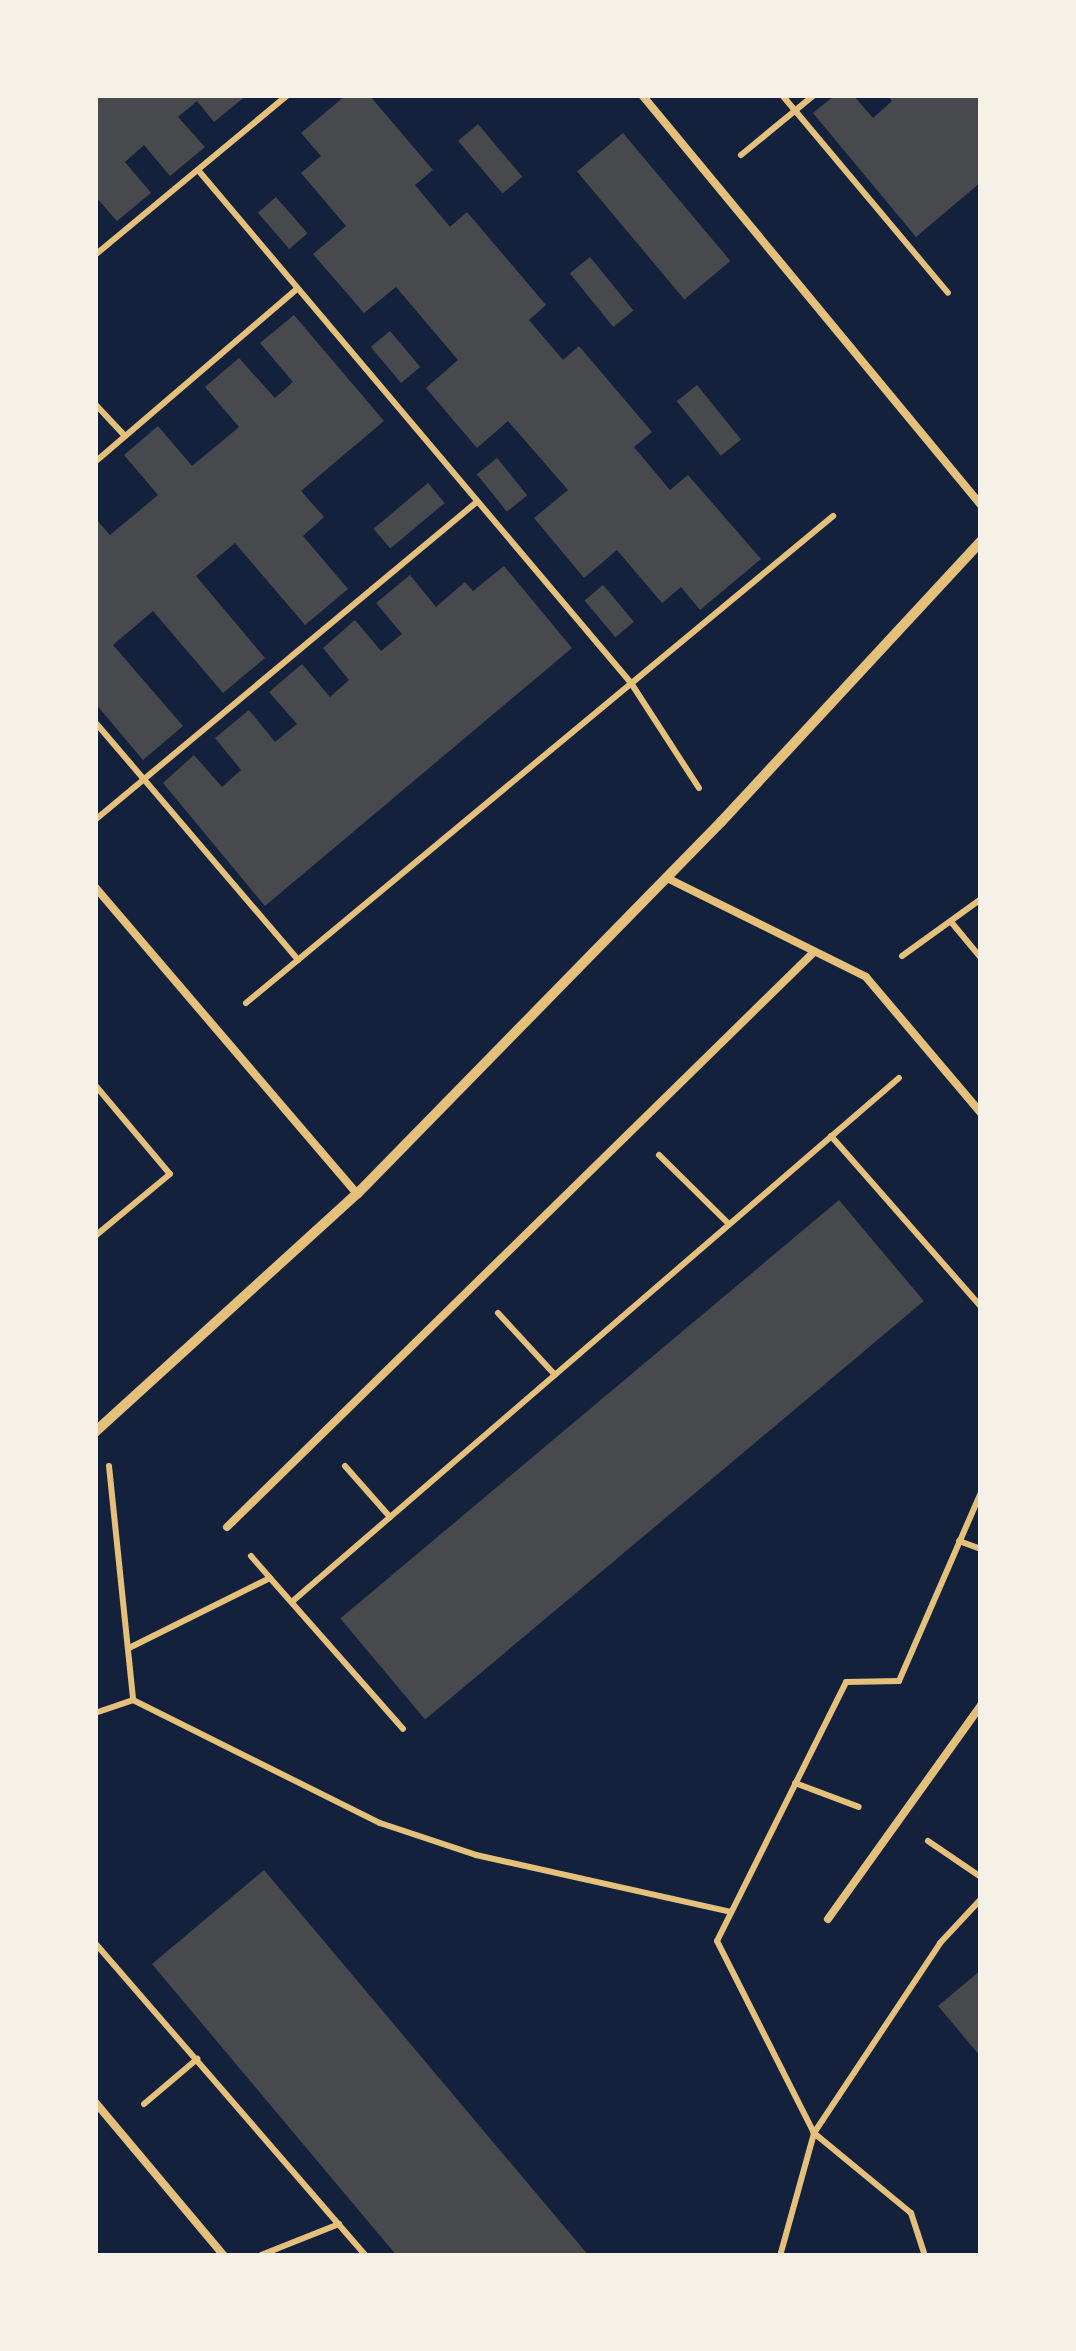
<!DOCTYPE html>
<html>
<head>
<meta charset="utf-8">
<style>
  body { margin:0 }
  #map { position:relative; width:1076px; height:2351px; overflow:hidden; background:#14213d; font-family:Arial,sans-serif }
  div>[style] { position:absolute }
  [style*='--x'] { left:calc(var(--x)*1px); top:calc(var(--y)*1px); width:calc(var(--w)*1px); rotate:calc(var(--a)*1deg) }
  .building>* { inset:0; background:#48494c; transform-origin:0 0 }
  .path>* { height:6px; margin:-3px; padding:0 3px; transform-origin:3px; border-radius:3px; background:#e5c07b }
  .service>* { height:8px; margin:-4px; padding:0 4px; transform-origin:4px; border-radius:4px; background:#e5c07b }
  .minor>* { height:10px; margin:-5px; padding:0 5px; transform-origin:5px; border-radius:5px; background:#e5c07b }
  span { translate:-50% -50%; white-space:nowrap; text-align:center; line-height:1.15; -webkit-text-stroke:8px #f6f1e7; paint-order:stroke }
  .frame { position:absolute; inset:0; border:98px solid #f6f1e7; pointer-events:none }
</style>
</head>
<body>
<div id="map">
  <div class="building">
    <div style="clip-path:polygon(95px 95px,247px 95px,214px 122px,197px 101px,178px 117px,205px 147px,170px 176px,144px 145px,125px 162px,151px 193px,117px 221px,95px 196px)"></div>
    <div style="clip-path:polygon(346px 95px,369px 95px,433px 170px,415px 185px,450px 227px,467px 212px,546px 305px,529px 320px,563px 360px,579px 346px,652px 432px,634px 447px,670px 490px,688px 475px,761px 559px,700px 610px,681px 587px,662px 603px,617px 550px,584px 578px,534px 518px,568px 490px,508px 421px,477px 448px,426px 388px,458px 360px,396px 287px,364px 313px,313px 254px,346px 226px,301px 173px,321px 156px,301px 133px)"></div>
    <div style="clip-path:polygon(835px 95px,853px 95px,873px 118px,892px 101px,887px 95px,981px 95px,981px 182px,916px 237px,813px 113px)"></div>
    <div style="left:478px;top:124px;width:69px;height:26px;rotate:50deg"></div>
    <div style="left:623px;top:133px;width:167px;height:60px;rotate:50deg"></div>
    <div style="left:276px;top:197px;width:48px;height:24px;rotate:49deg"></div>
    <div style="left:590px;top:257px;width:69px;height:26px;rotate:51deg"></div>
    <div style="clip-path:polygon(294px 315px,384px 421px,301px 491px,324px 517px,303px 536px,348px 589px,305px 625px,235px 543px,196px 576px,265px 658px,223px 693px,153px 611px,113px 645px,183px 726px,143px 760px,95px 703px,95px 518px,110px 535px,158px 495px,124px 455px,158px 426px,192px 466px,239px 427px,205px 387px,239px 358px,275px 398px,293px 382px,260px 343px)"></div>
    <div style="left:390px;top:331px;width:47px;height:25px;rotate:50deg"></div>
    <div style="left:697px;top:385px;width:70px;height:26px;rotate:51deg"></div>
    <div style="left:497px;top:458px;width:48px;height:26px;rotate:51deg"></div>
    <div style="left:428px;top:483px;width:26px;height:71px;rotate:50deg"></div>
    <div style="clip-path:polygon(504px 566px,572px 648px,265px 906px,163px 783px,194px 755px,222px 787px,241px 770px,215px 738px,249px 710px,275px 742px,297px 724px,269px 692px,302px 664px,330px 697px,349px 680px,323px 648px,355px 620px,381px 651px,402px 634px,376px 603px,410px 575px,436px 607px,465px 582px,473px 591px)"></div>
    <div style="left:603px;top:585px;width:48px;height:24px;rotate:50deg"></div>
    <div style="left:839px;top:1200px;width:132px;height:651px;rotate:50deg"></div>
    <div style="clip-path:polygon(264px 1870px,589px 2256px,397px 2256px,152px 1964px)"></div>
    <div style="clip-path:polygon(981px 1970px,981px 2057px,938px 2006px)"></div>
  </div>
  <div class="path">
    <div style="--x:782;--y:95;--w:258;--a:50"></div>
    <div style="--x:741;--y:155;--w:94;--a:-39.4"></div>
    <div style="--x:198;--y:170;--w:671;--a:49.83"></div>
    <div style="--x:631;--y:683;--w:125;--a:57.1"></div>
    <div style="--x:95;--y:255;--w:251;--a:-39.7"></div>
    <div style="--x:95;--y:404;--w:44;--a:46.8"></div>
    <div style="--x:95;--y:462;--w:266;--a:-40.6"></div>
    <div style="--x:95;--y:722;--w:313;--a:49.5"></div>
    <div style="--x:95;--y:820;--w:497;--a:-39.8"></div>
    <div style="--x:952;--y:923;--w:45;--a:50.4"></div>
    <div style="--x:902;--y:956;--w:97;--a:-35.8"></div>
    <div style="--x:246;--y:1003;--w:763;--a:-39.68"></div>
    <div style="--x:95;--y:1085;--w:116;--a:49.9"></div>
    <div style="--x:170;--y:1174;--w:97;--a:140.4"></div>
    <div style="--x:831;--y:1136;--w:227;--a:48.7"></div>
    <div style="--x:659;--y:1155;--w:98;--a:44.6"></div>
    <div style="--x:498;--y:1313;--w:84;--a:47.4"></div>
    <div style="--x:109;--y:1466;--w:235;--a:84.1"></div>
    <div style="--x:133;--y:1700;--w:276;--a:26.5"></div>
    <div style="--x:380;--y:1823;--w:101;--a:18.4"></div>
    <div style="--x:476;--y:1855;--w:261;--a:12.6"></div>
    <div style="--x:345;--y:1466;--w:68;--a:48.6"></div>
    <div style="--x:959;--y:1541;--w:23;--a:20"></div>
    <div style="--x:251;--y:1556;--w:29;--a:49"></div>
    <div style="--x:294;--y:1600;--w:799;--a:-40.79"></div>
    <div style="--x:129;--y:1648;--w:157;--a:-26.4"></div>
    <div style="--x:270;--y:1578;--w:201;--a:48.6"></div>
    <div style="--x:95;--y:1713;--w:40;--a:-18.9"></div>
    <div style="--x:795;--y:1783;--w:68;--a:20.6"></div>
    <div style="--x:928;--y:1841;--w:64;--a:34.2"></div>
    <div style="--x:95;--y:1943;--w:414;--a:49.1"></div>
    <div style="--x:144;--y:2104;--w:70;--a:-40.3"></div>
    <div style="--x:261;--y:2255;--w:84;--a:-21.7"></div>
    <div style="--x:780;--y:2256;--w:128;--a:-74.5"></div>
    <div style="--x:814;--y:2133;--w:228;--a:-56.4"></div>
    <div style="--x:940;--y:1943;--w:60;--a:-47"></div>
    <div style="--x:925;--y:2256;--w:45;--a:-108"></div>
    <div style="--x:911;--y:2213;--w:126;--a:-140.5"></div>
    <div style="--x:814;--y:2133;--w:215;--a:-116.8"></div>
    <div style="--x:717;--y:1941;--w:289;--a:-63.5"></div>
    <div style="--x:846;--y:1682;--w:53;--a:-1.1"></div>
    <div style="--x:899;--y:1681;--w:206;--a:-66.5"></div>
  </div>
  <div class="service">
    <div style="--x:642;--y:95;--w:532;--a:50.42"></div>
    <div style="--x:667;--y:878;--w:222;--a:26.4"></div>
    <div style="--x:866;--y:977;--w:178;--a:49.8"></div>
    <div style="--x:95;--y:887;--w:404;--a:49.5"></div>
    <div style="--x:227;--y:1527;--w:820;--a:-44.41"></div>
    <div style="--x:828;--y:1919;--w:263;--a:-54.4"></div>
    <div style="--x:95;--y:2102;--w:201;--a:50"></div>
  </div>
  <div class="minor">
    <div style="--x:95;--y:1432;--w:354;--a:-42.3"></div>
    <div style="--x:357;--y:1194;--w:520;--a:-45.62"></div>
    <div style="--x:721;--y:822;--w:383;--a:-47.2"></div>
  </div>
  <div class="frame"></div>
</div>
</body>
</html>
